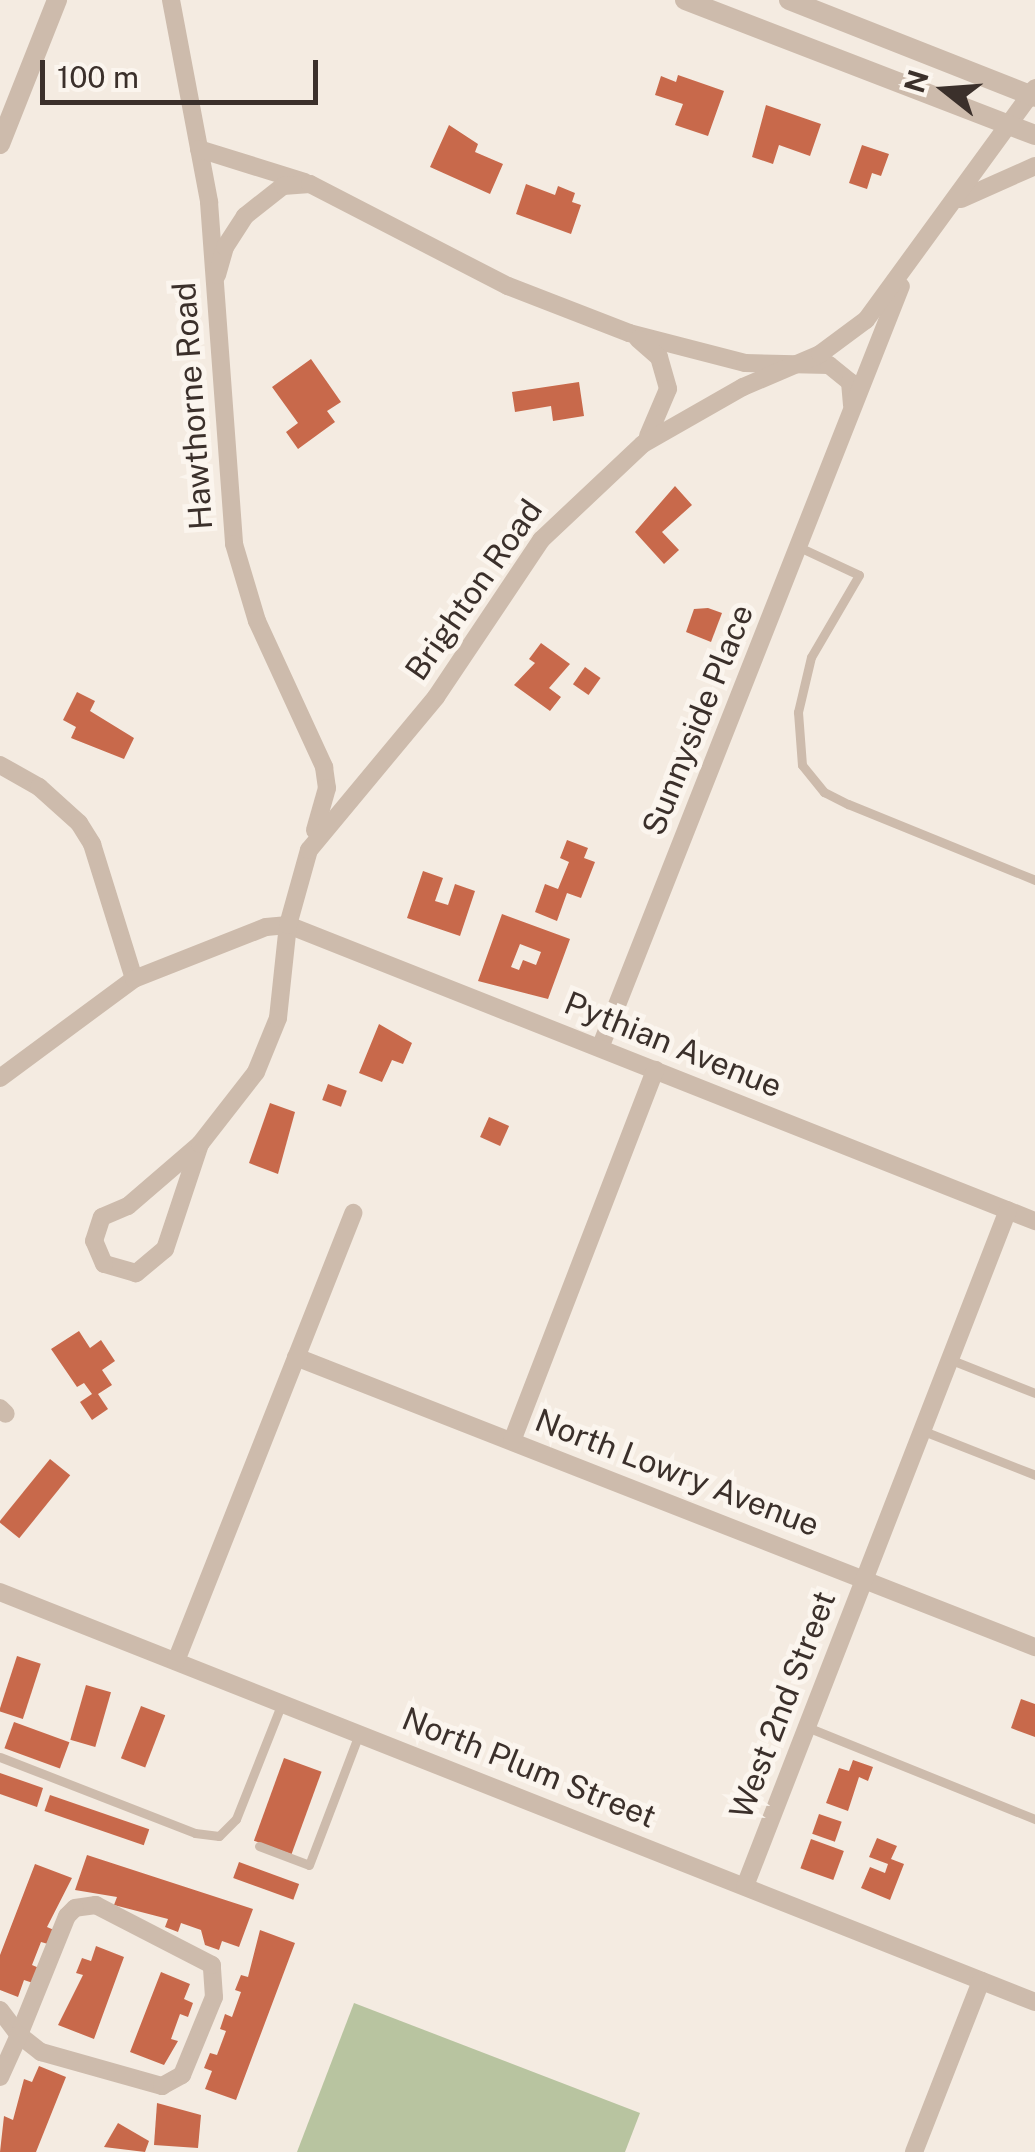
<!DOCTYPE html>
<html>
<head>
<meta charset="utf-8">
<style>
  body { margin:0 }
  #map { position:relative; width:1035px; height:2152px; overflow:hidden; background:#f4ebe1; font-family:"Public Sans",sans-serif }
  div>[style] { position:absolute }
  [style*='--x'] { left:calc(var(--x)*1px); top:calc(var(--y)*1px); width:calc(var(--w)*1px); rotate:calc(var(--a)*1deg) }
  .green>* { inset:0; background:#b8c4a0 }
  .building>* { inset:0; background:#c8694b; transform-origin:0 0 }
  .service>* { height:9px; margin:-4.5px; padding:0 4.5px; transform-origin:4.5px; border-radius:4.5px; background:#cdbbac }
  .minor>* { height:18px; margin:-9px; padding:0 9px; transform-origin:9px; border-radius:9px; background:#cdbbac }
  .tertiary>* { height:20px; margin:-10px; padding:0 10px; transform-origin:10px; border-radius:10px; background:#cdbbac }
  span { translate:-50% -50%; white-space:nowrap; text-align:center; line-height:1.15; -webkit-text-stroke:10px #fbf5ee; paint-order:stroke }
  .street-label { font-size:32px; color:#3b302b }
  .north { position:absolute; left:895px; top:40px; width:100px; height:100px; -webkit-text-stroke:8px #fbf5ee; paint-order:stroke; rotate:287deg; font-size:28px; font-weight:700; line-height:40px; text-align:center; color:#3b302b }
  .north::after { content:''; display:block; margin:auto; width:35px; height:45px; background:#3b302b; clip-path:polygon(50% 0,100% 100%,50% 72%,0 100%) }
  .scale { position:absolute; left:40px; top:60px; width:278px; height:45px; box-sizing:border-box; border:5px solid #3b302b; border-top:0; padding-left:12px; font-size:30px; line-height:35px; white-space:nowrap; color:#3b302b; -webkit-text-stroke:8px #fbf5ee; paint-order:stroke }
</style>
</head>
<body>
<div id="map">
  <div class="green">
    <div style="clip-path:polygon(354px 2003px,640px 2113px,625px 2152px,297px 2152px)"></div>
  </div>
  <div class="building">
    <div style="clip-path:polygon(678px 75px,724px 91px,708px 136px,675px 125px,683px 104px,655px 95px,661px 76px,676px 82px)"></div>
    <div style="clip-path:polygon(766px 105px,821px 124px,810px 156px,779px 145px,773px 164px,752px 157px)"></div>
    <div style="clip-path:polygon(449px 125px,478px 144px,475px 152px,503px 164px,490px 194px,430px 167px)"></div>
    <div style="clip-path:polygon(862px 145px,889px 154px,881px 176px,872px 173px,867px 189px,849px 183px)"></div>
    <div style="clip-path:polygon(526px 184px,555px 195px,558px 186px,575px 193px,572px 202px,581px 205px,571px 234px,516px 214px)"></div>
    <div style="clip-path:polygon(311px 359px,341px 402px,327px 411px,335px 422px,298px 449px,286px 432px,298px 423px,272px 387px)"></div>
    <div style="clip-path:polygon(579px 382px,584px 416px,553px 421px,551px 406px,515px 412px,512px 392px)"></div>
    <div style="clip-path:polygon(675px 486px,692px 505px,662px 532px,679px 550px,664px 564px,635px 532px)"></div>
    <div style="clip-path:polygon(708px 608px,722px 613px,711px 642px,686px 632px,694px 609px)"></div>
    <div style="clip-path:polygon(541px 643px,570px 664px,549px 688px,561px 697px,550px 711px,514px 685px,535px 663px,529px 659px)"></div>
    <div style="left:585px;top:667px;width:19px;height:21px;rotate:35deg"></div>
    <div style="clip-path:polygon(77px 692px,95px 701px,90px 711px,134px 738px,124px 759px,71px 738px,76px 727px,63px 720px)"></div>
    <div style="clip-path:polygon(567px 840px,588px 848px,584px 858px,595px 862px,581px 898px,567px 893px,557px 921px,535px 912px,545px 884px,558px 889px,569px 862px,560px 858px)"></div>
    <div style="clip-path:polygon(423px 871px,443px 878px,435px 901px,448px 905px,455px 884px,475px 891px,460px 936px,407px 918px)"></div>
    <div style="clip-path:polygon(evenodd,502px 914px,570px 939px,548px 999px,478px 981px,502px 914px,520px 944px,541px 952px,536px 965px,523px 960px,519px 970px,511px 967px,520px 944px)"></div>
    <div style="clip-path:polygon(379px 1024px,412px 1043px,403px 1064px,392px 1060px,382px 1082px,359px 1073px)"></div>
    <div style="left:328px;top:1084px;width:20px;height:17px;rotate:20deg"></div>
    <div style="clip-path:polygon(270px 1103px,295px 1112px,278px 1174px,249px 1163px)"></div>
    <div style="left:489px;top:1117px;width:22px;height:22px;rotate:24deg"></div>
    <div style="clip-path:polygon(79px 1331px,90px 1348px,101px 1340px,115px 1361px,102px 1370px,112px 1385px,98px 1394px,108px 1409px,92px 1420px,80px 1402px,92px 1394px,84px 1383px,77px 1387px,51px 1349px)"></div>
    <div style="left:50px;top:1459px;width:26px;height:81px;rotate:39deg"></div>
    <div style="left:17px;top:1656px;width:25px;height:58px;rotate:18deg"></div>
    <div style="left:86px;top:1685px;width:26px;height:57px;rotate:16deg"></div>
    <div style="clip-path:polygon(1021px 1699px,1035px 1704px,1035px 1737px,1011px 1728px)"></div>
    <div style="left:141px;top:1706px;width:26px;height:56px;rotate:21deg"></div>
    <div style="left:14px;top:1722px;width:59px;height:28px;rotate:20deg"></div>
    <div style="left:284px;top:1758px;width:40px;height:88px;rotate:20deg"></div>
    <div style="clip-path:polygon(853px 1760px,873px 1767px,868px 1781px,859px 1777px,848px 1811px,826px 1803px,839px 1768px,849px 1771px)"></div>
    <div style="clip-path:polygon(0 1773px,43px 1788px,37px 1807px,0 1794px)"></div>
    <div style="left:50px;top:1795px;width:105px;height:17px;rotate:19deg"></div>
    <div style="left:819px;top:1814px;width:24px;height:21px;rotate:19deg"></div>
    <div style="clip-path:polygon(877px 1838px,897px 1846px,891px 1859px,904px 1864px,890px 1900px,861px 1888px,870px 1867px,885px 1873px,888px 1864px,869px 1857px)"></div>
    <div style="left:811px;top:1839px;width:35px;height:31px;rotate:20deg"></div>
    <div style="clip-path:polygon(87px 1855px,253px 1909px,239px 1947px,222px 1941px,219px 1950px,205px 1945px,201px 1930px,181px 1923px,178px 1932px,165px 1927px,168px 1919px,114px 1905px,117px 1897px,75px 1890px)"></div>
    <div style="left:239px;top:1862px;width:64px;height:17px;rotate:20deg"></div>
    <div style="clip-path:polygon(35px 1864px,72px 1878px,47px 1927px,54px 1930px,48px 1944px,41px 1942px,32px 1965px,39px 1968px,33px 1983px,24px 1980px,18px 1997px,0 1990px,0 1955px)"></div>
    <div style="clip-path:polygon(260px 1930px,295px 1943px,236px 2100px,205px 2089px,212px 2071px,204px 2068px,210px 2053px,217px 2055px,226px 2031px,220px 2029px,225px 2014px,232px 2017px,241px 1992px,235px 1990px,241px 1975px,248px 1977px)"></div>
    <div style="clip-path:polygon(96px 1946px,124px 1957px,94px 2039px,58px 2025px,83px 1975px,76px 1973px,82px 1958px,91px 1961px)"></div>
    <div style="clip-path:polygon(161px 1972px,190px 1984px,184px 1999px,193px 2003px,188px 2017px,180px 2014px,171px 2039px,178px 2041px,164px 2065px,130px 2052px)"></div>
    <div style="clip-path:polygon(39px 2066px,66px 2077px,36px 2152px,0 2152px,4px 2116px,13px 2120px,24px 2079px,32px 2082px)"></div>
    <div style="clip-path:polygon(157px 2103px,201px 2115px,198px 2148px,154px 2145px)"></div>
    <div style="clip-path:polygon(118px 2123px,149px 2141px,145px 2152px,104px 2147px)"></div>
  </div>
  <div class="service">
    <div style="--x:799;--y:547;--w:66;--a:25"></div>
    <div style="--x:859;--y:575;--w:95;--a:120.3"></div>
    <div style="--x:811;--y:657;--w:57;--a:103.3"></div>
    <div style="--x:798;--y:712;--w:53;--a:85.7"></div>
    <div style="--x:802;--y:765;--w:35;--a:51"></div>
    <div style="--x:824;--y:792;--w:27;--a:27"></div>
    <div style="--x:848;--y:804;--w:202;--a:22.1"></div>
    <div style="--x:949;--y:1359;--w:92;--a:21.6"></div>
    <div style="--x:921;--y:1430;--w:123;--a:21.5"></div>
    <div style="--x:807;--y:1727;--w:246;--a:22"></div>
    <div style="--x:0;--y:1757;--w:209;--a:21.3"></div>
    <div style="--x:195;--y:1833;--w:24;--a:7"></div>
    <div style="--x:219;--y:1836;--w:24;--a:-45"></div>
    <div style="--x:236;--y:1819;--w:125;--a:-68.4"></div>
    <div style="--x:259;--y:1846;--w:53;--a:20.8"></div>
    <div style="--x:309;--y:1865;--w:140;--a:-69.1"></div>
  </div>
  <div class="minor">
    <div style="--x:171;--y:0;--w:206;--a:79.3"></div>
    <div style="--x:209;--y:202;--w:343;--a:85.8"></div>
    <div style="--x:234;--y:544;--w:80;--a:73.4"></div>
    <div style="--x:257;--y:621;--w:161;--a:65.3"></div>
    <div style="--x:324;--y:767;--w:21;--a:82"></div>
    <div style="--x:327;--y:788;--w:44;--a:105.9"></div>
    <div style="--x:199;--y:149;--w:111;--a:17.3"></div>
    <div style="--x:961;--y:199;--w:81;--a:-24"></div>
    <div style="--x:217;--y:275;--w:29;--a:-74"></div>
    <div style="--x:225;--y:247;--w:37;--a:-57"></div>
    <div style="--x:245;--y:216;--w:48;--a:-38.3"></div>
    <div style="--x:283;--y:186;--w:27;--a:-4"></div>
    <div style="--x:310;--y:184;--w:223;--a:27.3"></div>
    <div style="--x:508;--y:286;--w:130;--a:21.2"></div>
    <div style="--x:629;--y:333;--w:120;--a:14.5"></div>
    <div style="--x:745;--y:363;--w:84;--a:1.4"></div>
    <div style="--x:829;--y:365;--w:27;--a:39"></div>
    <div style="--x:850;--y:382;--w:23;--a:85"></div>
    <div style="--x:638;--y:339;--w:28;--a:41"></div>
    <div style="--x:659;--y:357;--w:33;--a:74"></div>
    <div style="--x:668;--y:389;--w:51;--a:113.1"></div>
    <div style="--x:0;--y:765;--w:45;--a:29.4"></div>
    <div style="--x:39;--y:787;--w:54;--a:42"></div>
    <div style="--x:79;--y:823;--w:25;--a:58"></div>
    <div style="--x:92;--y:844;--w:141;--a:72.7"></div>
    <div style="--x:600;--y:1048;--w:819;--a:-68.45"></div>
    <div style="--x:0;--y:1078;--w:167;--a:-36.5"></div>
    <div style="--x:134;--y:979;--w:142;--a:-21.5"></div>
    <div style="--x:266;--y:927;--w:22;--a:-5"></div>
    <div style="--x:288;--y:925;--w:804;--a:21.62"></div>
    <div style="--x:200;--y:1144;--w:111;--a:108.4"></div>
    <div style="--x:165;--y:1249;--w:38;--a:140"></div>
    <div style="--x:136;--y:1273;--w:33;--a:-164"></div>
    <div style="--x:104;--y:1264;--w:25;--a:-113"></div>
    <div style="--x:94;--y:1241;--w:25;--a:-72"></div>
    <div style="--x:102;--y:1217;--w:28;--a:-23"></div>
    <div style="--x:128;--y:1206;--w:95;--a:-40.7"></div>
    <div style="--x:200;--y:1144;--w:91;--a:-52.1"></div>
    <div style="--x:256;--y:1072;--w:58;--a:-67.8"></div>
    <div style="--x:278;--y:1018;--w:94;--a:-83.9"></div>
    <div style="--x:288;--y:925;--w:78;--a:-74.4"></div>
    <div style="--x:309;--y:850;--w:199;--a:-50.3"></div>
    <div style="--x:436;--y:697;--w:189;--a:-56.2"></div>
    <div style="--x:541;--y:540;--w:140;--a:-43.3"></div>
    <div style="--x:643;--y:444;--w:115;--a:-29.7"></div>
    <div style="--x:743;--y:387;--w:84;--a:-23.2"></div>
    <div style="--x:820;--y:354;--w:57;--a:-36.5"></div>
    <div style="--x:866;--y:320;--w:287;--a:-53.9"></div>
    <div style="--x:296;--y:1357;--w:794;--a:21.43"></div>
    <div style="--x:0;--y:1408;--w:8;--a:45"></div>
    <div style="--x:512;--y:1441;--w:398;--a:-68.9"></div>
    <div style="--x:0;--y:1592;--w:1113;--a:21.61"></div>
    <div style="--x:176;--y:1661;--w:482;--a:-68.4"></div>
    <div style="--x:745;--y:1886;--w:725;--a:-68.74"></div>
    <div style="--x:0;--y:2010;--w:31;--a:53"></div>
    <div style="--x:19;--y:2035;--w:28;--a:38"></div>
    <div style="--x:41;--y:2052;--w:126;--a:15.7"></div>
    <div style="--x:162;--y:2086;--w:23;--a:-29"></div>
    <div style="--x:182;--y:2075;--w:84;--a:-67.7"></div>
    <div style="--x:214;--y:1997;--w:32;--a:-94"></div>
    <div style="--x:212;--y:1965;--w:131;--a:-152.7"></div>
    <div style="--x:96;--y:1905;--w:21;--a:172"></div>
    <div style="--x:75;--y:1908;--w:11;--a:135"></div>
    <div style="--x:67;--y:1916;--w:128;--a:112"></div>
    <div style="--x:19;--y:2035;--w:46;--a:114.3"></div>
    <div style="--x:914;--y:2152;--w:184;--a:-68.6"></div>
  </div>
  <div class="tertiary">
    <div style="--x:685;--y:0;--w:375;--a:21.1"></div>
    <div style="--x:789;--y:0;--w:264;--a:21.5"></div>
    <div style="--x:0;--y:144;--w:155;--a:-68.4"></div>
  </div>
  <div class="street-label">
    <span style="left:193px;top:406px;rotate:-94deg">Hawthorne Road</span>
    <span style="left:474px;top:590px;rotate:-55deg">Brighton Road</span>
    <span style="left:698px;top:720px;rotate:-68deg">Sunnyside Place</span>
    <span style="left:673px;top:1045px;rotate:22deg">Pythian Avenue</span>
    <span style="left:677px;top:1473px;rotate:21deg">North Lowry Avenue</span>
    <span style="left:783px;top:1705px;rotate:-69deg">West 2nd Street</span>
    <span style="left:529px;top:1768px;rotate:22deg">North Plum Street</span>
  </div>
  <div class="north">N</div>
  <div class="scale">100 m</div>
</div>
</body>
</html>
